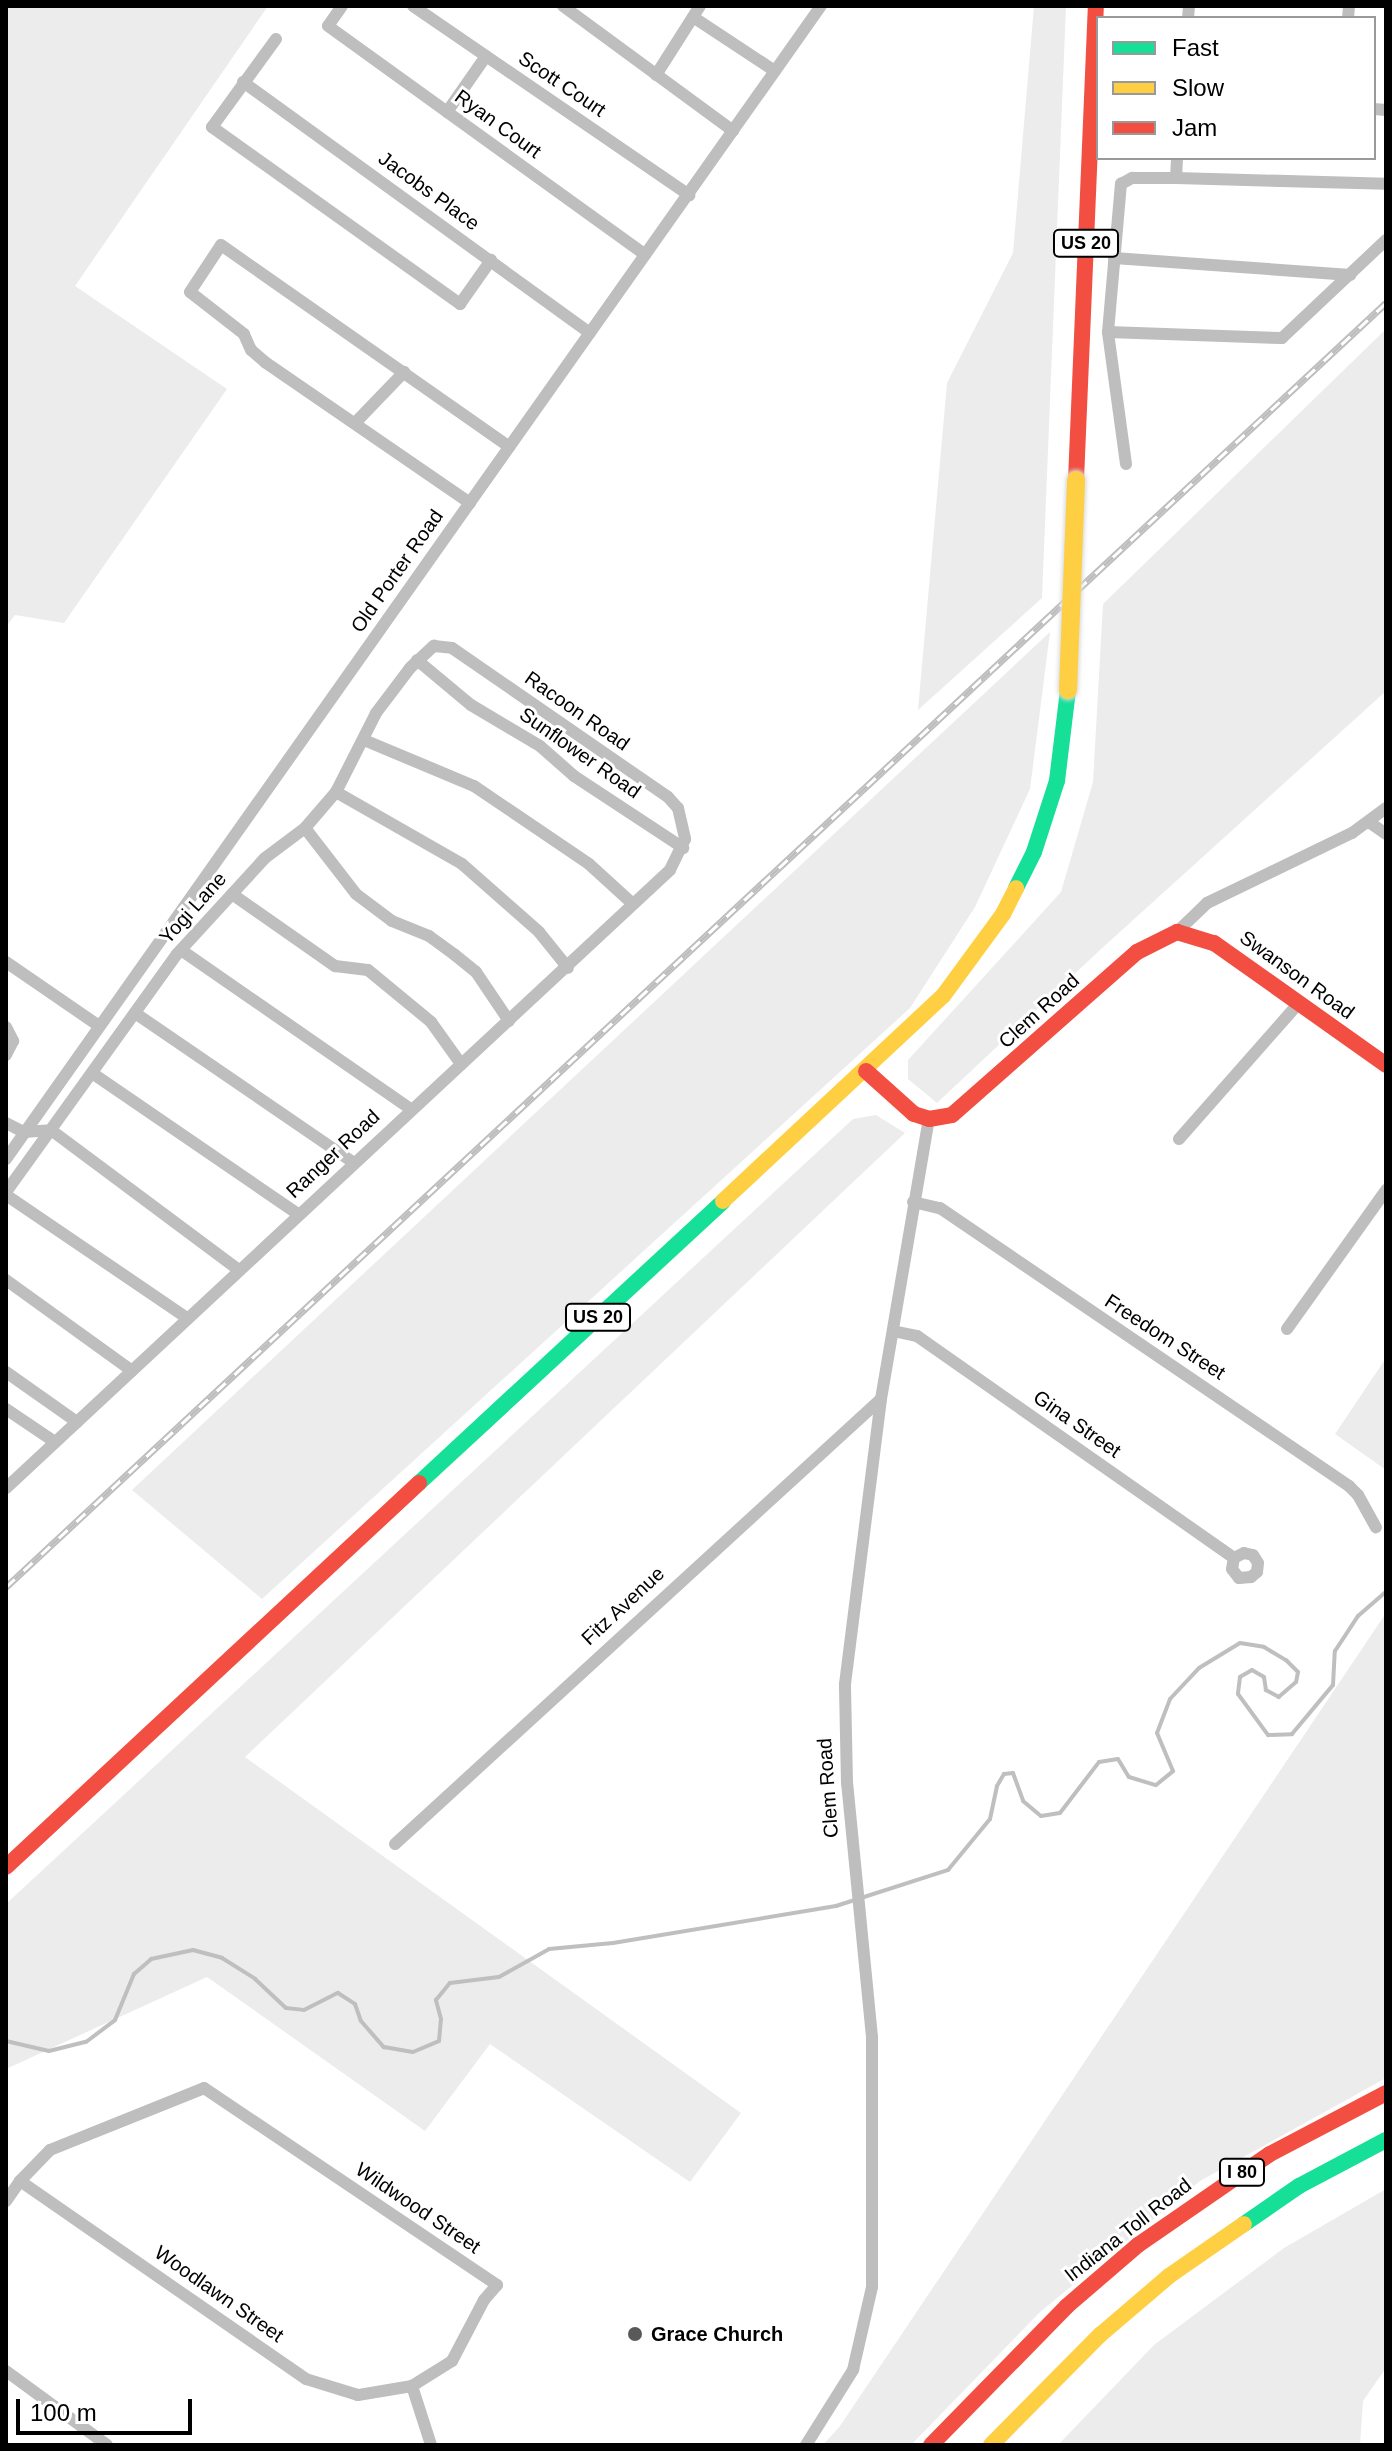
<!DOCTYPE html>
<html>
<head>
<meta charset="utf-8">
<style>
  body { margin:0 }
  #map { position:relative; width:1392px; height:2451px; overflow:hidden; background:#fff; font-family:Arial,sans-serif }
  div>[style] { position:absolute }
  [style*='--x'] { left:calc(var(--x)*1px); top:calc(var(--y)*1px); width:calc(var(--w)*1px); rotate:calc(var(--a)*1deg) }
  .green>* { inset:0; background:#ececec }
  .stream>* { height:4px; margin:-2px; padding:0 2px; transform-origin:2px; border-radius:2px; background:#bfbfbf }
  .street>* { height:12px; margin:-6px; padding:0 6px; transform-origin:6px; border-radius:6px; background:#bebebe }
  .fast>* { height:16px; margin:-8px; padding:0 8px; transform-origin:8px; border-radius:8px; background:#16e098 }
  .slow>* { height:16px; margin:-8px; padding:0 8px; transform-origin:8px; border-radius:8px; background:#ffcf43 }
  .jam>* { height:16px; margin:-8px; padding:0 8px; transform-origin:8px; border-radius:8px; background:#f24e42 }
  .rail>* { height:7px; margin-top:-3.5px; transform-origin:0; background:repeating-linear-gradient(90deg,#fff 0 12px,#bebebe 0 24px); box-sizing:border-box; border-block:2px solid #bebebe }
  .bridges { filter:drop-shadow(0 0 2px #dbdbdb) drop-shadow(0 0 2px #dbdbdb) }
  .slow-bridge>* { height:18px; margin:-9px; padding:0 9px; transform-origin:9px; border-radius:9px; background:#ffcf43 }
  .dots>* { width:22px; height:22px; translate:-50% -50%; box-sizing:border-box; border:4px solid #fff; border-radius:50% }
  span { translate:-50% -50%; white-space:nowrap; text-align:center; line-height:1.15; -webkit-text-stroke:6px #fff; paint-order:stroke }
  .shield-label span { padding:2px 6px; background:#fff; border:2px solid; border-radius:6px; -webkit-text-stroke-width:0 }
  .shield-label { font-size:18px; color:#000; font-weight:700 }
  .street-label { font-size:20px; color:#000 }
  .poi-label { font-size:20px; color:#000; font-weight:700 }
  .left { translate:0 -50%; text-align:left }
  .frame { position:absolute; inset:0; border:8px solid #000; pointer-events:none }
  .legend { position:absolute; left:1096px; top:16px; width:280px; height:144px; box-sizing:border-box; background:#fff; border:2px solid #999; margin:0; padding:10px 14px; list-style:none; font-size:24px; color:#000 }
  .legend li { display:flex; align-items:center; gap:16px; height:40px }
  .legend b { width:40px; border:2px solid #999 }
  .scale { position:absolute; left:16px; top:2399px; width:176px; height:36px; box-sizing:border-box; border:4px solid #000; border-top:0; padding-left:10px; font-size:24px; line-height:28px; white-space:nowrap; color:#000; -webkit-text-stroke:6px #fff; paint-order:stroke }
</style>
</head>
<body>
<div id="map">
  <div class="green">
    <div style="clip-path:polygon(6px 6px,268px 6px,75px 286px,227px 389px,64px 623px,15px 615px,6px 627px)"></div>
    <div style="clip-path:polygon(1034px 6px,1066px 6px,1042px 598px,918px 710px,947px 383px,1013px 253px)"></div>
    <div style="clip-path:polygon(1386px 329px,1386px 691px,1100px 950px,937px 1103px,908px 1079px,908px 1060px,1061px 892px,1093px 782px,1103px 604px)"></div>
    <div style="clip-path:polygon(1050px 632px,1030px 789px,975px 907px,910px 1008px,262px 1599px,132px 1490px)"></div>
    <div style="clip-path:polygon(876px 1115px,905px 1133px,245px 1757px,741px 2113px,690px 2182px,490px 2044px,425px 2131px,207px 1977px,6px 2069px,6px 1904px,853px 1119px)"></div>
    <div style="clip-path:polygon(1386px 1358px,1386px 1470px,1335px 1434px)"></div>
    <div style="clip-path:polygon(1386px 1613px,1386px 2078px,1200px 2181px,1040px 2312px,911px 2445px,823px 2445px,840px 2426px)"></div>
    <div style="clip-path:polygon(1386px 2189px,1386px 2368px,1363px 2401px,1360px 2445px,1058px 2445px,1154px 2345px,1284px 2248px)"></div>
  </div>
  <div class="stream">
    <div style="--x:6;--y:2041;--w:44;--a:13.1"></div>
    <div style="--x:49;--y:2051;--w:38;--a:-14"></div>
    <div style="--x:86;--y:2042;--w:36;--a:-37"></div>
    <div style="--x:115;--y:2020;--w:50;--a:-67.6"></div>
    <div style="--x:134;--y:1974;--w:23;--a:-41"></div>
    <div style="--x:151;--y:1959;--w:43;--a:-12.1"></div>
    <div style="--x:193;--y:1950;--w:30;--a:15"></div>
    <div style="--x:222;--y:1958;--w:39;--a:32"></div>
    <div style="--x:255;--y:1979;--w:42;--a:43.1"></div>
    <div style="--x:286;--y:2008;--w:18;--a:6"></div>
    <div style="--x:304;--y:2010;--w:38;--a:-27"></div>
    <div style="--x:338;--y:1993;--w:20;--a:33"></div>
    <div style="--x:355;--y:2004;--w:18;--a:71"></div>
    <div style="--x:361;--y:2021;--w:35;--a:49"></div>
    <div style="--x:384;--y:2047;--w:29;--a:10"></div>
    <div style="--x:413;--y:2052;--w:28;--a:-23"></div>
    <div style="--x:439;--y:2041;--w:22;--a:-85"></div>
    <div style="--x:441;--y:2019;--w:20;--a:-105"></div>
    <div style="--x:436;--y:2000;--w:22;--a:-51"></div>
    <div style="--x:450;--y:1983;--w:49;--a:-7"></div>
    <div style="--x:499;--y:1977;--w:57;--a:-29.2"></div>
    <div style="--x:549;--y:1949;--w:64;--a:-5.4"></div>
    <div style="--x:613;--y:1943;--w:226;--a:-9.4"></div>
    <div style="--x:836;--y:1906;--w:118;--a:-17.8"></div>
    <div style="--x:948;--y:1870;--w:66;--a:-50.5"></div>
    <div style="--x:990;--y:1819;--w:34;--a:-78"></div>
    <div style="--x:997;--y:1786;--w:14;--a:-60"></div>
    <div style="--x:1004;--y:1774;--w:9;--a:-6"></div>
    <div style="--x:1013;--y:1773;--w:30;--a:70"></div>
    <div style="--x:1023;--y:1801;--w:23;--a:40"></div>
    <div style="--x:1041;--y:1816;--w:19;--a:-9"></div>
    <div style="--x:1060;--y:1813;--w:64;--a:-52.6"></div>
    <div style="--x:1099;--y:1762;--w:19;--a:-9"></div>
    <div style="--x:1118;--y:1759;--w:21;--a:59"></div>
    <div style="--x:1129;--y:1777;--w:28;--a:17"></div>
    <div style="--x:1156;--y:1785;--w:22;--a:-39"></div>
    <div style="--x:1173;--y:1771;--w:41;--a:-112.8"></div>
    <div style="--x:1157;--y:1733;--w:36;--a:-69"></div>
    <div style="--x:1170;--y:1699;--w:42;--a:-46.9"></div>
    <div style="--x:1199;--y:1668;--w:48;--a:-31.4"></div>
    <div style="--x:1240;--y:1643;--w:24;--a:9"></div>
    <div style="--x:1264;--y:1647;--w:26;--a:31"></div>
    <div style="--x:1286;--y:1660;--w:17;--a:45"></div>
    <div style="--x:1298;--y:1672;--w:10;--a:101"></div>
    <div style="--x:1296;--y:1682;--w:23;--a:139"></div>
    <div style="--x:1279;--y:1697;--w:15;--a:-152"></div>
    <div style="--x:1266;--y:1690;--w:13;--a:-99"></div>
    <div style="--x:1264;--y:1677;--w:14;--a:-150"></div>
    <div style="--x:1252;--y:1670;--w:14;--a:150"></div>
    <div style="--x:1240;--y:1677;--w:17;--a:97"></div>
    <div style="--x:1238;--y:1694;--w:51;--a:53.8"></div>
    <div style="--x:1268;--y:1735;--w:24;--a:-2"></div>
    <div style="--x:1292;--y:1734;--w:64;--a:-50.1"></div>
    <div style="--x:1333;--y:1685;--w:34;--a:-87"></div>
    <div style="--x:1335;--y:1651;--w:42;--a:-56.7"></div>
    <div style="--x:1358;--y:1616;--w:37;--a:-41"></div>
  </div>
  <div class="street">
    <div style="--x:342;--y:6;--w:24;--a:125"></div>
    <div style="--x:328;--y:26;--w:391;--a:35.8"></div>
    <div style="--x:413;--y:6;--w:335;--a:34.4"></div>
    <div style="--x:563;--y:6;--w:211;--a:36.3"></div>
    <div style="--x:693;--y:17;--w:98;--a:33.4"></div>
    <div style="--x:1188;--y:18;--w:12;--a:-85"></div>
    <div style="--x:1348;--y:18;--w:12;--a:-85"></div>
    <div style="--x:276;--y:39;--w:109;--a:126"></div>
    <div style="--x:212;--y:127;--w:305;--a:35.5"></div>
    <div style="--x:460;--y:304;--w:54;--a:-54.8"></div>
    <div style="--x:656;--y:75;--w:82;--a:-57.5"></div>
    <div style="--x:243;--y:82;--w:428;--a:35.9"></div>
    <div style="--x:1374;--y:109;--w:12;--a:5"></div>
    <div style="--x:447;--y:112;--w:68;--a:-55.1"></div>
    <div style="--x:1176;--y:178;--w:210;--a:1.6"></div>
    <div style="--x:1114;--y:258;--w:237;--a:4.1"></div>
    <div style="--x:1108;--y:332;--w:174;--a:2"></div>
    <div style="--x:1282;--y:338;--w:143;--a:-43.3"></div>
    <div style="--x:355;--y:423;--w:71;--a:-46.1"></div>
    <div style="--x:1126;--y:464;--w:133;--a:-97.8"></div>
    <div style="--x:1108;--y:332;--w:149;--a:-85"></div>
    <div style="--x:1121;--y:184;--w:13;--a:-29"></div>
    <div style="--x:1132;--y:178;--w:44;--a:0"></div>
    <div style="--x:1176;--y:178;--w:20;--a:-87"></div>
    <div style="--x:470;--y:503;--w:249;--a:-145.5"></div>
    <div style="--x:265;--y:362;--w:18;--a:-139"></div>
    <div style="--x:251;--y:350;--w:17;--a:-114"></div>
    <div style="--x:244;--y:334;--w:68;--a:-142.1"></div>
    <div style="--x:190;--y:292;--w:56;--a:-56.6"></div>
    <div style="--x:221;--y:245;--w:352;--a:35"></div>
    <div style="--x:417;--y:660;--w:70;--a:39.8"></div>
    <div style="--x:471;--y:705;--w:80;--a:30.7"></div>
    <div style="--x:540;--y:746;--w:45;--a:41.4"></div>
    <div style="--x:574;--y:776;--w:131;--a:33.4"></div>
    <div style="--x:364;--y:740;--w:119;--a:22.7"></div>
    <div style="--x:474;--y:786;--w:139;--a:34.1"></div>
    <div style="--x:589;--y:864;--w:59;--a:42.3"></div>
    <div style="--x:336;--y:792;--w:145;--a:29.7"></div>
    <div style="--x:462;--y:864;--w:103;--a:41.4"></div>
    <div style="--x:539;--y:932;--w:46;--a:51.1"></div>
    <div style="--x:1369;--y:822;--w:21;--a:35"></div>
    <div style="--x:305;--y:828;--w:83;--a:52.3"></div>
    <div style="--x:356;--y:894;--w:45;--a:36.9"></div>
    <div style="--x:392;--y:921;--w:40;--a:22"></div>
    <div style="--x:429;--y:936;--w:32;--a:36"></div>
    <div style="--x:455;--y:955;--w:27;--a:39"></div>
    <div style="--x:476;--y:972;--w:59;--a:56"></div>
    <div style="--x:232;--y:894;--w:126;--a:35"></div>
    <div style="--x:335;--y:966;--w:33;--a:7"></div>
    <div style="--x:368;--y:970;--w:82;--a:39.5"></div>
    <div style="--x:431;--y:1022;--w:52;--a:54.5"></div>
    <div style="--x:1177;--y:932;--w:42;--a:-44"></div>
    <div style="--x:1207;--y:903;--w:161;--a:-25.8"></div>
    <div style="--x:1352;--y:833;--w:42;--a:-36.3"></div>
    <div style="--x:181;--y:950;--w:280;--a:34.7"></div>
    <div style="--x:6;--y:962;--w:113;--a:34.5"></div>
    <div style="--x:135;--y:1013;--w:264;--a:34.4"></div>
    <div style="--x:6;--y:1027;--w:16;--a:63"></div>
    <div style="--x:13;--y:1041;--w:16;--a:117"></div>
    <div style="--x:92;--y:1073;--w:250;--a:34.4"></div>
    <div style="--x:6;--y:1123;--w:20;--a:27"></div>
    <div style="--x:24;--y:1132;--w:27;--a:-4"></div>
    <div style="--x:51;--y:1130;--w:234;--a:36.7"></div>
    <div style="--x:1179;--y:1139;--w:181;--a:-48.6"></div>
    <div style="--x:6;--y:1159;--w:1412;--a:-54.75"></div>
    <div style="--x:6;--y:1192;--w:293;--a:-54.3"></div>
    <div style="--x:177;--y:954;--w:130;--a:-47.5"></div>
    <div style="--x:265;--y:858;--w:50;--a:-36.9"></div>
    <div style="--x:305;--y:828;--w:48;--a:-49.3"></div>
    <div style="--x:336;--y:792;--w:89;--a:-63.1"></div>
    <div style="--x:376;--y:713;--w:56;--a:-52.9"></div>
    <div style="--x:410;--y:668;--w:33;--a:-43"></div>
    <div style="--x:434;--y:646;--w:18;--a:6"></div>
    <div style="--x:452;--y:648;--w:262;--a:34.6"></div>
    <div style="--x:668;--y:797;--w:15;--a:48"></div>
    <div style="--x:678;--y:808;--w:32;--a:77"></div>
    <div style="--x:685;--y:839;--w:34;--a:116"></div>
    <div style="--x:670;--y:870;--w:907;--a:137.05"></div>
    <div style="--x:6;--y:1195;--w:219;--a:34.2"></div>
    <div style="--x:913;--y:1202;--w:28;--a:13"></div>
    <div style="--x:940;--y:1208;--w:495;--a:34.2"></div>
    <div style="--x:1349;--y:1486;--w:13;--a:45"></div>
    <div style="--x:1358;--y:1495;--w:37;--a:61"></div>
    <div style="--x:6;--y:1280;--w:155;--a:35.8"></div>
    <div style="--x:1287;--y:1329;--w:171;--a:-54.5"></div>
    <div style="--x:893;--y:1331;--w:25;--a:12"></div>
    <div style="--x:917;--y:1336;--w:387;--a:35"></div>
    <div style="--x:1234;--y:1558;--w:11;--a:-27"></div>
    <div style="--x:1244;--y:1553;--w:9;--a:13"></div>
    <div style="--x:1253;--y:1555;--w:9;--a:58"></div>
    <div style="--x:1258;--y:1563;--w:9;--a:96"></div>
    <div style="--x:1257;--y:1572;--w:8;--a:140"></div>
    <div style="--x:1251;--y:1577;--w:12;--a:175"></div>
    <div style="--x:1239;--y:1578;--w:11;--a:-128"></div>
    <div style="--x:1232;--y:1569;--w:11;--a:-80"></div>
    <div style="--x:6;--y:1372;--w:87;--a:35.2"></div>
    <div style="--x:6;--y:1409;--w:59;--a:34"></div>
    <div style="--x:395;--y:1844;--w:659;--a:-42.48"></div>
    <div style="--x:6;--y:2201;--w:24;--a:-55"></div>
    <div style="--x:20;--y:2181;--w:43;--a:-45.9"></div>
    <div style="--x:50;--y:2150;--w:166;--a:-21.9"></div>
    <div style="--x:204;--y:2088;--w:353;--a:33.9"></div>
    <div style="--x:497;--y:2285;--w:20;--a:131"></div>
    <div style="--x:484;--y:2300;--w:69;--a:117.7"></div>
    <div style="--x:452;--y:2361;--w:47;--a:148"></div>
    <div style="--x:412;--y:2386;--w:55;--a:170.5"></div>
    <div style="--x:358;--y:2395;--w:54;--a:-162.9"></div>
    <div style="--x:306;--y:2379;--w:348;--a:-145.3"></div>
    <div style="--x:6;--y:2371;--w:125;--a:36.2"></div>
    <div style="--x:412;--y:2386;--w:62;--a:72.1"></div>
    <div style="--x:806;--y:2445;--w:89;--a:-57.9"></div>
    <div style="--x:853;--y:2370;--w:85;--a:-77.1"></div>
    <div style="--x:872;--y:2287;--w:250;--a:-90"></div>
    <div style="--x:872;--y:2037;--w:255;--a:-95.6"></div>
    <div style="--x:847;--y:1783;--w:99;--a:-91.2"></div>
    <div style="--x:845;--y:1684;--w:287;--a:-82.8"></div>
    <div style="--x:881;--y:1399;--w:284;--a:-80.3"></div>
  </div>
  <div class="fast">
    <div style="--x:1016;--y:888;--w:40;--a:-63.4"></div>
    <div style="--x:1034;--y:852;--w:75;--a:-72.1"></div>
    <div style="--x:1057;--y:781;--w:92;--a:-83.1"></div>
    <div style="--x:419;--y:1483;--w:415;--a:-42.8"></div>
    <div style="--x:1244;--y:2224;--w:67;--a:-34.6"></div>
    <div style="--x:1299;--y:2186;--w:98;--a:-27.9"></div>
  </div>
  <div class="slow">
    <div style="--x:723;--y:1201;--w:301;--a:-43"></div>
    <div style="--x:943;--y:996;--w:102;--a:-53.8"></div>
    <div style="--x:1003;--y:914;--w:29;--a:-63"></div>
    <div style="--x:991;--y:2445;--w:155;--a:-45.3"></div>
    <div style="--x:1100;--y:2335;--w:91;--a:-40.5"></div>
    <div style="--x:1169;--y:2276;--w:91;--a:-34.7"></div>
  </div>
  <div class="jam">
    <div style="--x:1076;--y:480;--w:474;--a:-87.6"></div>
    <div style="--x:866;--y:1071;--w:64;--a:41.9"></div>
    <div style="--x:914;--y:1114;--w:16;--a:18"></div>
    <div style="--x:929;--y:1119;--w:23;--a:-10"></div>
    <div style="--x:952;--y:1115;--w:247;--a:-41.4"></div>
    <div style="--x:1137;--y:952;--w:45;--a:-26.6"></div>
    <div style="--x:1177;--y:932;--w:39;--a:17"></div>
    <div style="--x:1214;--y:943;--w:211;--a:35.3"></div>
    <div style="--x:6;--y:1867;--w:564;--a:-42.92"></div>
    <div style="--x:931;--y:2445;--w:194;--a:-45.6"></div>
    <div style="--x:1067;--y:2306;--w:94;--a:-40.7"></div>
    <div style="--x:1138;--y:2245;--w:160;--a:-34.6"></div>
    <div style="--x:1270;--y:2154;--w:131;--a:-27.7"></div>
  </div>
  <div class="rail">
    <div style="--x:6;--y:1587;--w:1885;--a:-42.94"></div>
  </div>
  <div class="bridges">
    <div class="slow-bridge">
      <div style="--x:1068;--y:690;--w:210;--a:-87.8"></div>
    </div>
  </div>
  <div class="dots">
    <div style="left:635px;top:2334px;background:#595959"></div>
  </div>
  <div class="shield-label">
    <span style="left:1086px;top:243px">US 20</span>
    <span style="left:598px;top:1317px">US 20</span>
    <span style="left:1242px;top:2172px">I 80</span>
  </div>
  <div class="street-label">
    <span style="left:562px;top:84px;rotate:34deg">Scott Court</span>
    <span style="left:498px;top:124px;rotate:36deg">Ryan Court</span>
    <span style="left:429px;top:191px;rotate:36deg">Jacobs Place</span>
    <span style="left:397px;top:571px;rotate:-55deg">Old Porter Road</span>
    <span style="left:577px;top:711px;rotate:35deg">Racoon Road</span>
    <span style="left:580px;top:753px;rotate:35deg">Sunflower Road</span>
    <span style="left:193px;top:908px;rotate:-48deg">Yogi Lane</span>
    <span style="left:1297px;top:975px;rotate:36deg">Swanson Road</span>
    <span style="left:1039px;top:1011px;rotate:-42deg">Clem Road</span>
    <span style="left:333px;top:1154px;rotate:-43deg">Ranger Road</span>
    <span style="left:1165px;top:1337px;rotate:33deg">Freedom Street</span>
    <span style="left:1077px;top:1424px;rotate:35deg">Gina Street</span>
    <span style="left:623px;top:1606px;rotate:-43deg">Fitz Avenue</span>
    <span style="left:828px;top:1788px;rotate:-94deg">Clem Road</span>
    <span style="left:418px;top:2208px;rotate:34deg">Wildwood Street</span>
    <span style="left:1128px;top:2230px;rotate:-38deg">Indiana Toll Road</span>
    <span style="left:219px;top:2294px;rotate:35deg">Woodlawn Street</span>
  </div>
  <div class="poi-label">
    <span class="left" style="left:651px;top:2334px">Grace Church</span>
  </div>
  <div class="frame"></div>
  <ul class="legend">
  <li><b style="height:10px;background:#16e098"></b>Fast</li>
  <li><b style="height:10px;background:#ffcf43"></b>Slow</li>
  <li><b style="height:10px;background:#f24e42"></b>Jam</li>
  </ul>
  <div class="scale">100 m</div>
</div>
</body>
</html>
